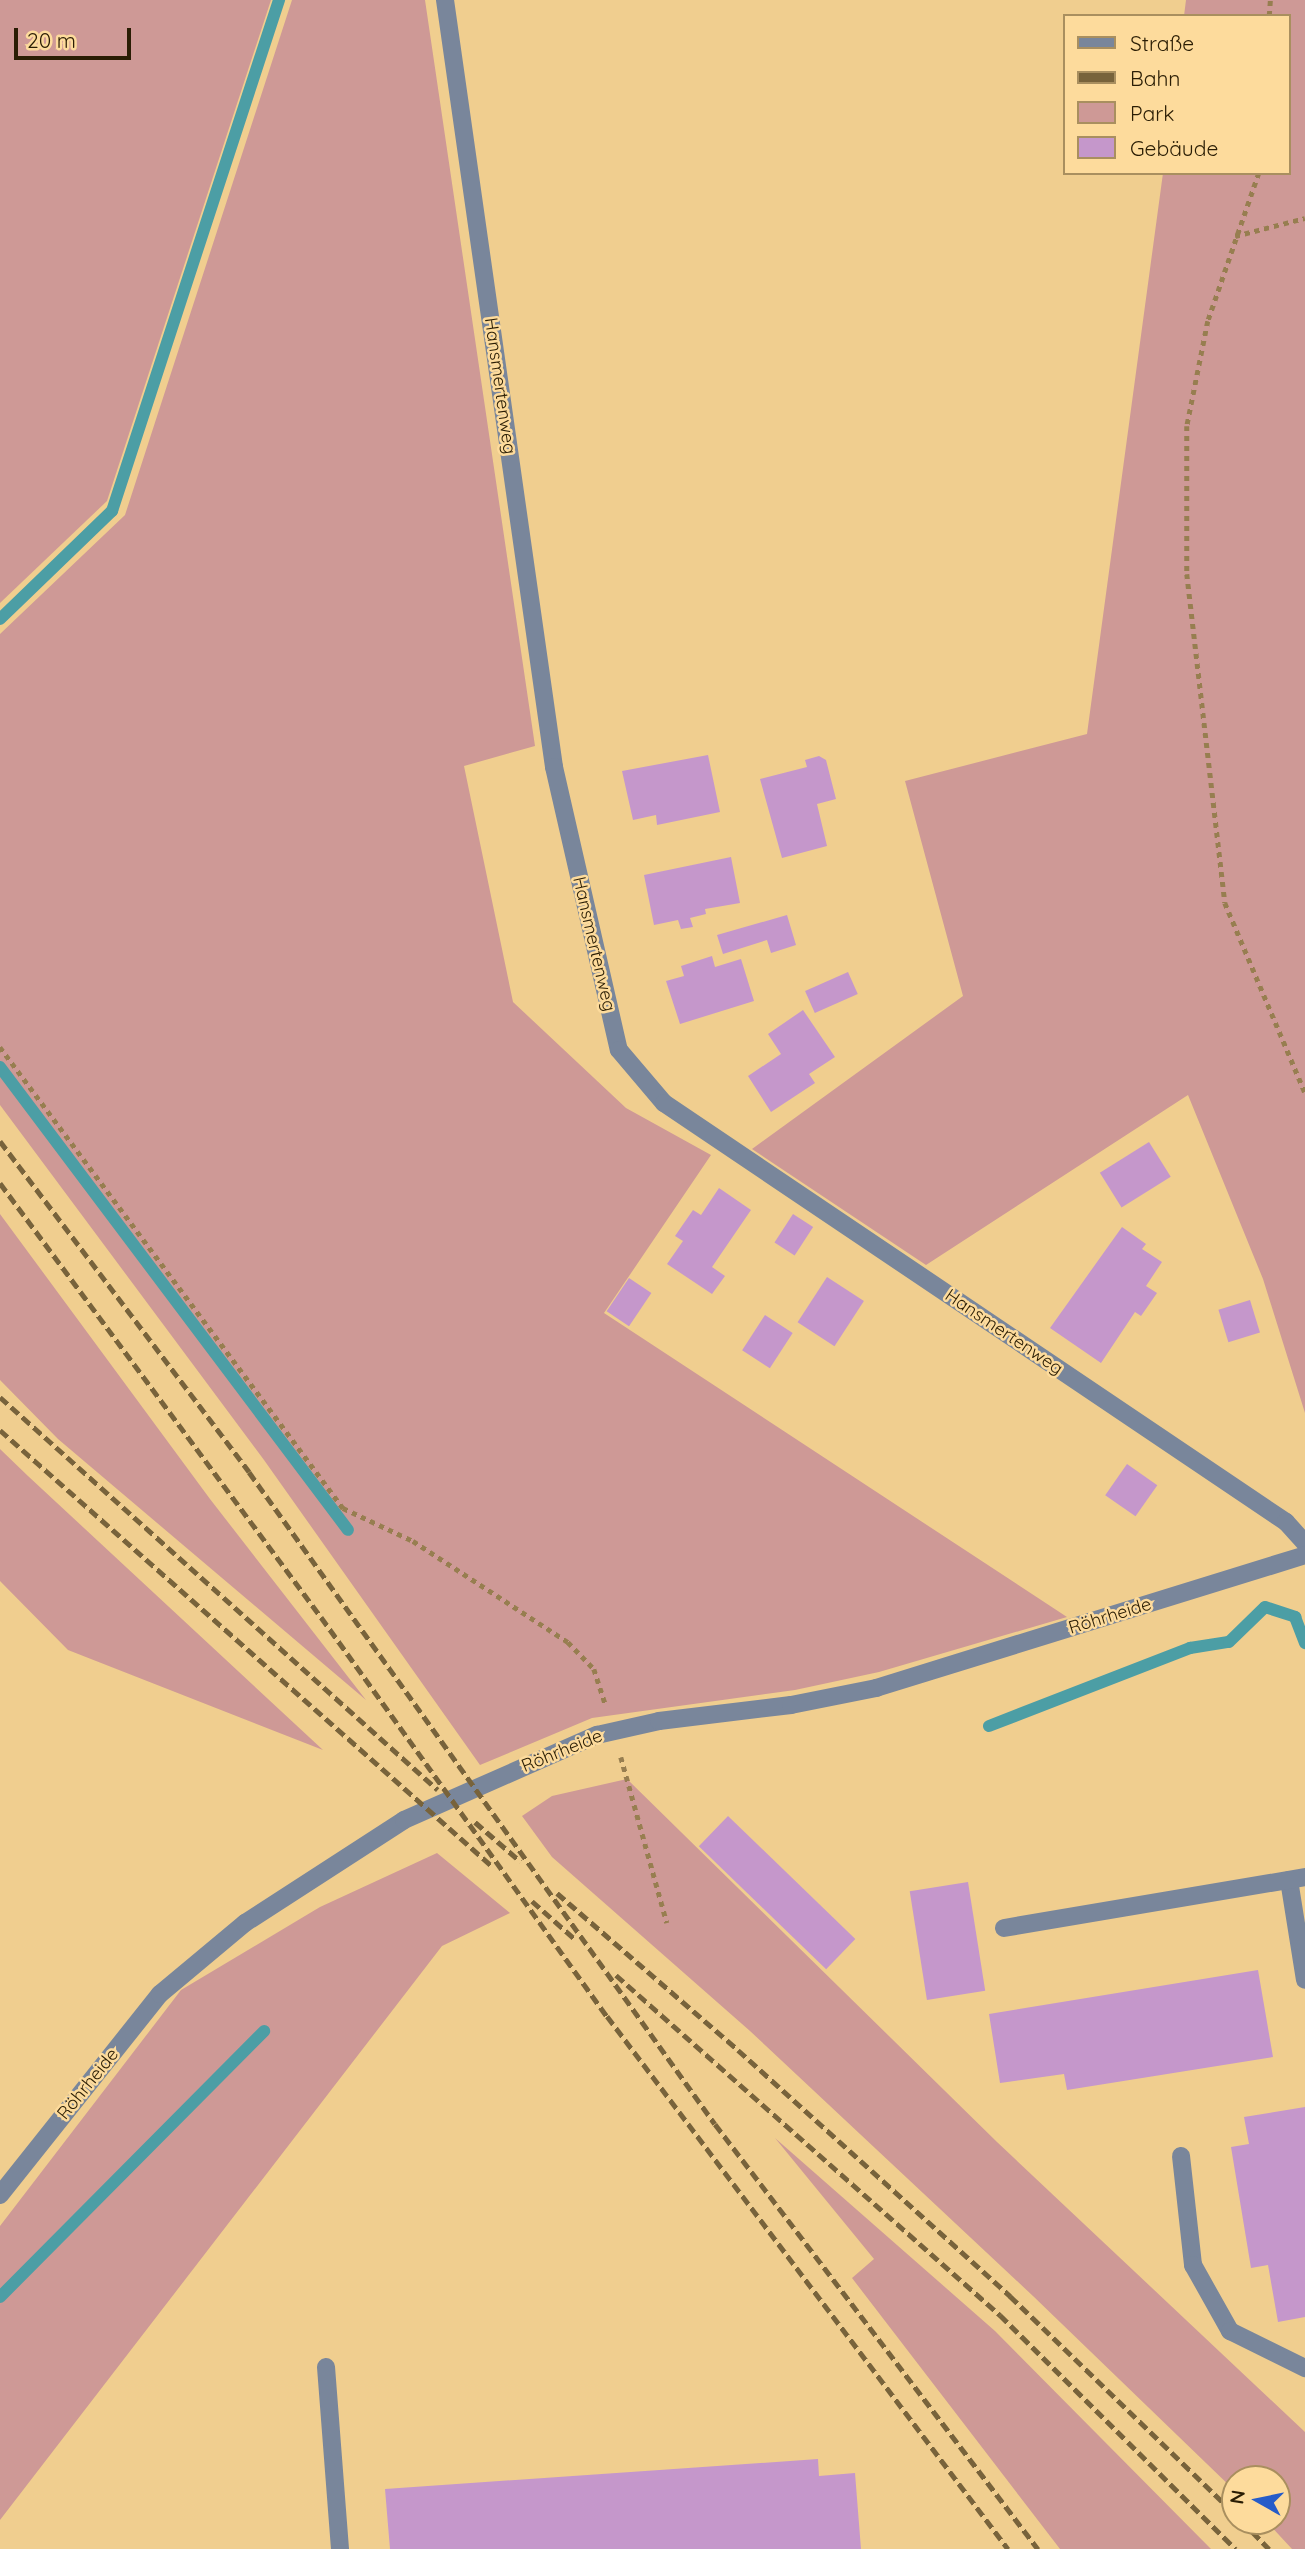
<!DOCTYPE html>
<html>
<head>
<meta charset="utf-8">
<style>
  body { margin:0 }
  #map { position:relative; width:1305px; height:2549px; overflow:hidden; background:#f0ce8f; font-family:Quicksand,sans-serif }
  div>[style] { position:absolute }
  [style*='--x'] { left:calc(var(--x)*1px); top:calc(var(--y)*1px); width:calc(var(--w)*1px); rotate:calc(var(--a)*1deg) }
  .green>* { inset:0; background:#ce9996 }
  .stream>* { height:12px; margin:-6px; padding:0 6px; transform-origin:6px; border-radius:6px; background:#4c9ea5 }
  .building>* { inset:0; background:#c597cb; transform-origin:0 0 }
  .path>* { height:4.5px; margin-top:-2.25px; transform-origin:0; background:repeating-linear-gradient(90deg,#977e50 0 5px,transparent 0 10px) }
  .lane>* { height:18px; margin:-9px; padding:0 9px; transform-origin:9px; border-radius:9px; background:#79869b }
  .street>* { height:18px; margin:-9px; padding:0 9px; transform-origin:9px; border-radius:9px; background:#79869b }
  .rail>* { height:5px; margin-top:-2.5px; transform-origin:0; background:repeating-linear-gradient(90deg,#78633b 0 10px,transparent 0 15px) }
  span { translate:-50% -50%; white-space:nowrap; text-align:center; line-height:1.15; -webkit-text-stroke:5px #fddb9c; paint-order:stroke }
  .street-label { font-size:18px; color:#2a1d04 }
  .legend { position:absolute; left:1063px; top:14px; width:228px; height:161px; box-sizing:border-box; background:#fddb9c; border:2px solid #a98f5f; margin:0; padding:9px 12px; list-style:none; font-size:21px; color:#2a1d04 }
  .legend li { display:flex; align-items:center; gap:14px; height:35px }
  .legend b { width:35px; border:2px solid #a98f5f }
  .north { position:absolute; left:1221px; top:2465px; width:70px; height:70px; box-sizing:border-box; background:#fddb9c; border:2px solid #a98f5f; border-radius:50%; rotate:279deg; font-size:19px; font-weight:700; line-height:28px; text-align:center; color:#2a1d04 }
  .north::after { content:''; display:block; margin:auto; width:24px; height:32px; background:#265cc9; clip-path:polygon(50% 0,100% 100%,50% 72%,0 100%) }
  .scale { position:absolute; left:14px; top:28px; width:117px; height:32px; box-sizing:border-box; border:4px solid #2a1d04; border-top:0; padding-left:9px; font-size:21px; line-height:24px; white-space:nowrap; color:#2a1d04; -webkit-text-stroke:5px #fddb9c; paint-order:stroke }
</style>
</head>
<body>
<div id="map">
  <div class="green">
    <div style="clip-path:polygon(0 0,271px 0,107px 501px,0 603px)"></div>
    <div style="clip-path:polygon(292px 0,425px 0,535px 746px,464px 766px,513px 1002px,626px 1108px,711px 1155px,604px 1313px,1067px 1617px,879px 1672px,795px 1690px,592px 1718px,480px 1765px,264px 1460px,0 1105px,0 634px,125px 515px)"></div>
    <div style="clip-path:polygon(1186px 0,1305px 0,1305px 1413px,1263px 1279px,1188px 1095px,926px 1265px,752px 1149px,963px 996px,905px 781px,1087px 734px,1163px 173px,1289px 173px,1289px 16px,1184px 16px)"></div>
    <div style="clip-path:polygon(0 1214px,210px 1499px,366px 1700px,58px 1439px,0 1380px)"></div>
    <div style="clip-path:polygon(0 1449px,28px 1476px,323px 1750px,68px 1650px,0 1581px)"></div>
    <div style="clip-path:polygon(627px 1779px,997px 2142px,1305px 2432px,1305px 2549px,1292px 2549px,1266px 2521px,1277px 2521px,1277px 2479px,1235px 2479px,1235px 2491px,1033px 2296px,750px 2031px,552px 1857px,522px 1816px,552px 1796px)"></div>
    <div style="clip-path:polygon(437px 1853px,510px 1913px,442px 1946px,0 2520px,0 2226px,181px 1990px,320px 1907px)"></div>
    <div style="clip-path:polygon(775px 2138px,995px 2331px,1211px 2549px,1060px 2549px,852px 2278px,874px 2259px)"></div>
  </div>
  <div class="stream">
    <div style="--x:0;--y:619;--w:156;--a:-44"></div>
    <div style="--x:112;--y:511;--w:538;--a:-71.9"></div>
    <div style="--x:0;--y:1067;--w:579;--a:53.07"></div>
    <div style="--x:989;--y:1726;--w:216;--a:-21.2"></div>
    <div style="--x:1190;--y:1648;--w:39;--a:-9"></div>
    <div style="--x:1229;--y:1642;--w:50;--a:-44.2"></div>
    <div style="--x:1265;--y:1607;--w:32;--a:18"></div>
    <div style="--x:1295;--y:1617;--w:28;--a:69"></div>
    <div style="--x:0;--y:2297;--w:375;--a:-45.2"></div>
  </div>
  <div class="building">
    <div style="clip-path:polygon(708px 755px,720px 812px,657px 825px,656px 815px,633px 820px,622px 771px)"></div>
    <div style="clip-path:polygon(819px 756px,826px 760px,836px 799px,817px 804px,827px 846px,782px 858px,760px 779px,807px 767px,805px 760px)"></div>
    <div style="clip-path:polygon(731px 857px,740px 903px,705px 909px,706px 914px,690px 918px,693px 927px,681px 929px,678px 920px,654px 925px,644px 875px)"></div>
    <div style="clip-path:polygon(787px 915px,796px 945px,771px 953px,767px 940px,723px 954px,717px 935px)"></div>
    <div style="clip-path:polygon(712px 956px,715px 967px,741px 959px,754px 1001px,680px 1024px,666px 981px,684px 976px,681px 966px)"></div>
    <div style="left:848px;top:972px;width:24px;height:47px;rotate:66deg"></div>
    <div style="clip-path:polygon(803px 1010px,835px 1057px,809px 1074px,815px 1083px,771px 1112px,748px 1076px,781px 1054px,768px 1034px)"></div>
    <div style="left:1149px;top:1142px;width:41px;height:58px;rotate:58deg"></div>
    <div style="clip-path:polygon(719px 1188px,751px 1210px,712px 1267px,725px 1276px,712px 1294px,667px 1264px,683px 1241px,675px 1236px,693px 1210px,701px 1215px)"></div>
    <div style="left:793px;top:1214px;width:24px;height:34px;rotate:33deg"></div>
    <div style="clip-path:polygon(1122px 1227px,1146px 1244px,1142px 1249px,1162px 1262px,1146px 1286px,1157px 1293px,1141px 1316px,1135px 1312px,1101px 1363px,1050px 1328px)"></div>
    <div style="left:827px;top:1277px;width:44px;height:54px;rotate:33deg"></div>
    <div style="left:629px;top:1278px;width:27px;height:40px;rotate:34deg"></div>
    <div style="left:1250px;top:1300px;width:34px;height:33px;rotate:73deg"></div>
    <div style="left:765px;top:1315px;width:33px;height:42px;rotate:33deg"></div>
    <div style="left:1127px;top:1464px;width:37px;height:38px;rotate:35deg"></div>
    <div style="left:728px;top:1816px;width:177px;height:42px;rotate:44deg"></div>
    <div style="left:968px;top:1882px;width:110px;height:59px;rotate:81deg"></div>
    <div style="clip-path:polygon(1258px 1970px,1273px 2057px,1067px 2090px,1064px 2074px,1000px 2083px,989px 2014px)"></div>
    <div style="clip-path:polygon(1305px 2107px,1305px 2317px,1278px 2322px,1268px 2265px,1251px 2268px,1231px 2147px,1249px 2144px,1244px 2117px)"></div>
    <div style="clip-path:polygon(818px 2459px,819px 2476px,855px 2473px,861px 2549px,390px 2549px,385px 2489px)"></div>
  </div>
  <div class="path">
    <div style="--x:1269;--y:16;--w:16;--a:-86"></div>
    <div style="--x:1259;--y:173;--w:157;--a:109"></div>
    <div style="--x:1208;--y:321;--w:107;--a:101.3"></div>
    <div style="--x:1187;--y:426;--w:148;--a:90"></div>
    <div style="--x:1187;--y:574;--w:331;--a:83.4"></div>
    <div style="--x:1225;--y:903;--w:205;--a:67.1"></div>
    <div style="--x:1235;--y:236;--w:72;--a:-14.4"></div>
    <div style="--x:0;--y:1047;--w:575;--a:53.35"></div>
    <div style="--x:343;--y:1508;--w:77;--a:25.2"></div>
    <div style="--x:413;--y:1541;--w:185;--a:33.1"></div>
    <div style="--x:568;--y:1642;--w:37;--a:46"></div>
    <div style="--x:594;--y:1669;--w:38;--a:72"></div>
    <div style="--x:621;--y:1757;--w:172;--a:74.5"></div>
  </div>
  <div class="lane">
    <div style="--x:1289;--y:1880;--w:101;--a:80.9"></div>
    <div style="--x:1004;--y:1928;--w:305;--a:-9.6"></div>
    <div style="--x:1181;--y:2156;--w:110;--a:83.7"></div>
    <div style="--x:1193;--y:2265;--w:76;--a:60.7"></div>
    <div style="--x:1230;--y:2331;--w:84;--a:26.3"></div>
  </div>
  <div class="street">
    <div style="--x:445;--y:0;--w:775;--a:81.91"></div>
    <div style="--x:554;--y:767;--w:290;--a:77.1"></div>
    <div style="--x:619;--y:1050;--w:70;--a:49.7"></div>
    <div style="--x:664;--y:1103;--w:750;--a:33.97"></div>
    <div style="--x:1286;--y:1522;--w:28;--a:48"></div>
    <div style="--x:0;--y:2195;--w:257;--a:-51.5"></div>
    <div style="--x:160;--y:1994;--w:111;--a:-39.9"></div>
    <div style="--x:245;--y:1923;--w:189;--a:-32.9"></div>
    <div style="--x:404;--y:1820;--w:211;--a:-23.8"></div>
    <div style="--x:597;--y:1735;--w:64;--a:-12.7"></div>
    <div style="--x:659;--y:1721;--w:133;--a:-6.9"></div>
    <div style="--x:791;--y:1705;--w:87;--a:-11.3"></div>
    <div style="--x:876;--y:1688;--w:449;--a:-17.2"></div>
    <div style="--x:326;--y:2367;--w:183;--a:85.6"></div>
  </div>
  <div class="rail">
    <div style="--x:0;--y:1141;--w:414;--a:53"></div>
    <div style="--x:249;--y:1472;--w:801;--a:54.45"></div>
    <div style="--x:715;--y:2124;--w:534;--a:52.77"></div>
    <div style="--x:0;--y:1183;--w:540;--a:53.51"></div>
    <div style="--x:321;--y:1617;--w:491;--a:54.4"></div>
    <div style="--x:607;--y:2016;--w:667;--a:53.04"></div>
    <div style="--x:0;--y:1397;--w:588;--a:41.9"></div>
    <div style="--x:0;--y:1430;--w:657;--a:41.55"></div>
    <div style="--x:475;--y:1822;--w:60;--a:40.9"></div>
    <div style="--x:557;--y:1893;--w:240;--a:40.9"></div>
    <div style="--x:738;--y:2050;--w:367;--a:42.1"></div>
    <div style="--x:1010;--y:2296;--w:313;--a:44.1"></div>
    <div style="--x:532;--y:1901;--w:59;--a:41.6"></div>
    <div style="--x:616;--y:1975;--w:513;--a:41.52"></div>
    <div style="--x:1000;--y:2315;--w:332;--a:44.8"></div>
    <div style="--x:1242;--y:2521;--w:39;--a:46"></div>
  </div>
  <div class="street-label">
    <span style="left:500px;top:386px;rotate:82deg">Hansmertenweg</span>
    <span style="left:594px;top:944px;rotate:77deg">Hansmertenweg</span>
    <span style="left:1004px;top:1332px;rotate:34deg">Hansmertenweg</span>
    <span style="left:1110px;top:1616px;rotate:-17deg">Röhrheide</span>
    <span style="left:562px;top:1751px;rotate:-22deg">Röhrheide</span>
    <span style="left:88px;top:2084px;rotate:-51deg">Röhrheide</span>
  </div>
  <ul class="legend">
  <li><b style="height:9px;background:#79869b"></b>Straße</li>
  <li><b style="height:9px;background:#78633b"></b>Bahn</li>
  <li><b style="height:19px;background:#ce9996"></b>Park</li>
  <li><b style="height:19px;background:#c597cb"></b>Gebäude</li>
  </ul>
  <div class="north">N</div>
  <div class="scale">20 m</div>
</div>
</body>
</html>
